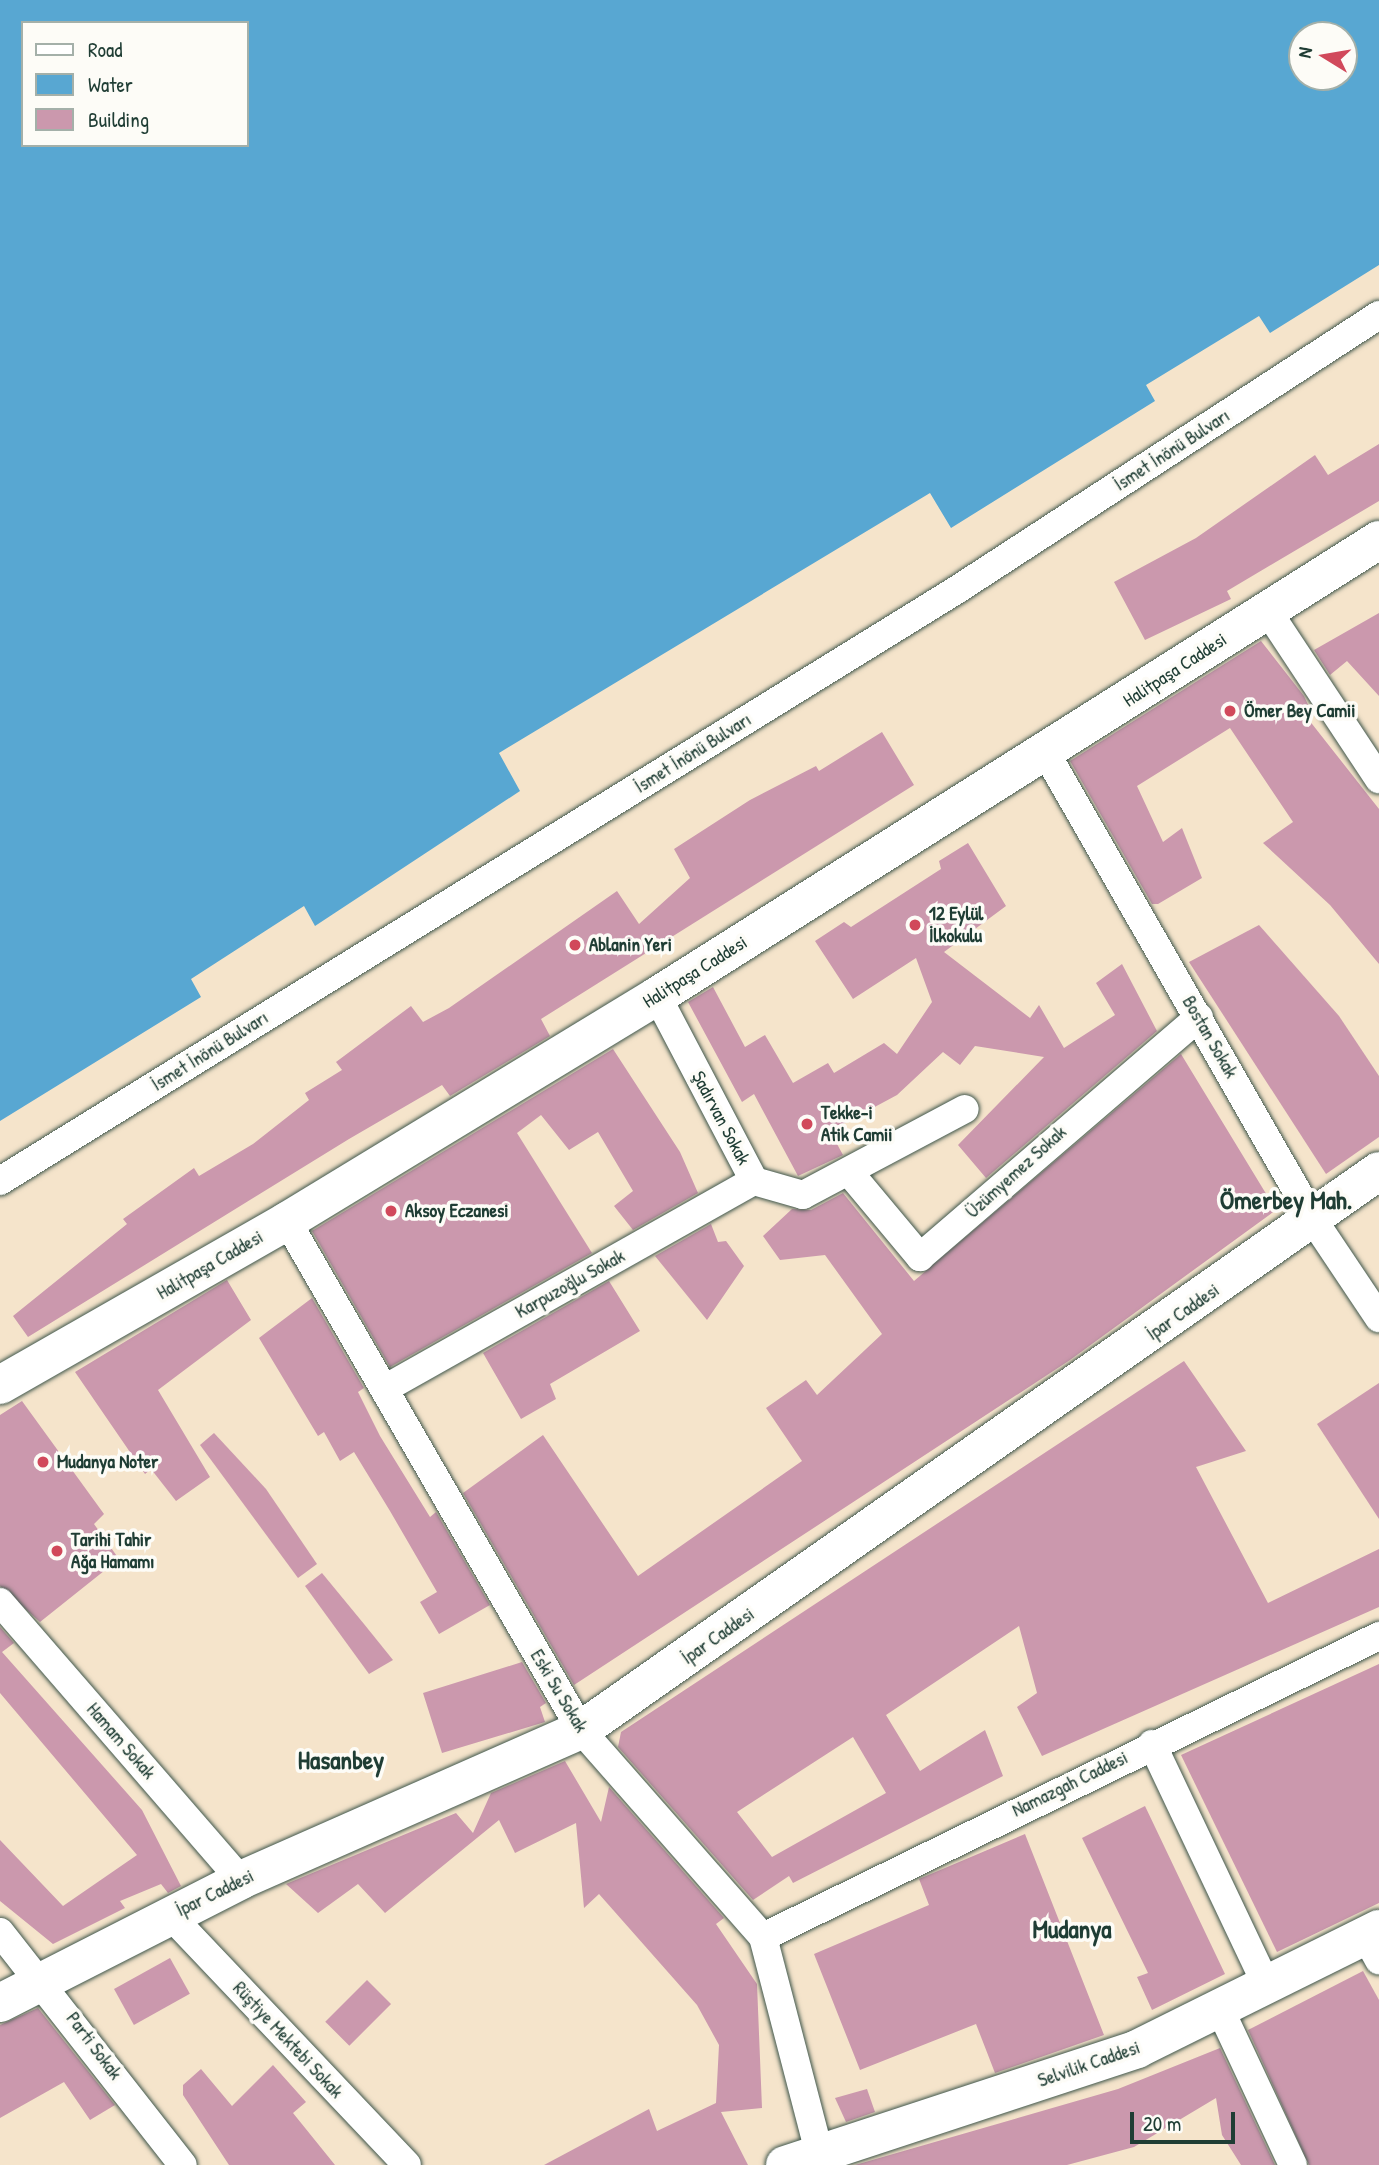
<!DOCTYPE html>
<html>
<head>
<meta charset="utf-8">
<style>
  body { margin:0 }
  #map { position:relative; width:1379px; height:2165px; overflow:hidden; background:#f5e4cb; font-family:"Patrick Hand",sans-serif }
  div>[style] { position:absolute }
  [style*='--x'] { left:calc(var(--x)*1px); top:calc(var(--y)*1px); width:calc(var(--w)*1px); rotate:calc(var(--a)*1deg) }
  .water>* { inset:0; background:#58a7d2 }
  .building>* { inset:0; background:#cb98ad; transform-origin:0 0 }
  .roads { filter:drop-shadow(0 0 2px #3f564b) drop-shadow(0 0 2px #3f564b) }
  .street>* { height:28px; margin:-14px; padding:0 14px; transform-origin:14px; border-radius:14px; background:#fff }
  .secondary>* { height:38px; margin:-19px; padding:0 19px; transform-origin:19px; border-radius:19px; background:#fff }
  .dots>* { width:19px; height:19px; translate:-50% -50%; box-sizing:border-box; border:4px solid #fdfcf7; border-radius:50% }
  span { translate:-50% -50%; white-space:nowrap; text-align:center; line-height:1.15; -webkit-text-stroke:7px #fdfcf7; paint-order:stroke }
  .street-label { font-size:19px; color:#1f3d34 }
  .poi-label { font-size:19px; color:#1f3d34; font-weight:700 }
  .left { translate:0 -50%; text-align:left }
  .district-label { font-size:26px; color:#1f3d34; font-weight:700 }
  .legend { position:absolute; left:21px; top:21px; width:228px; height:126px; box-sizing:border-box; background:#fdfcf7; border:2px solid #a4b0a9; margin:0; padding:9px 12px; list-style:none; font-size:21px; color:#1f3d34 }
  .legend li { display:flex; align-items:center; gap:14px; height:35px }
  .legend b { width:35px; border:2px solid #a4b0a9 }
  .north { position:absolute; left:1288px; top:21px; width:70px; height:70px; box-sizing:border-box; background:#fdfcf7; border:2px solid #a4b0a9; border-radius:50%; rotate:281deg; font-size:19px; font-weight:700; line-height:28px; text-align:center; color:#1f3d34 }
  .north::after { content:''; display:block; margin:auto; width:24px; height:32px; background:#d1495b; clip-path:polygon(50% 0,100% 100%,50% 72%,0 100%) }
  .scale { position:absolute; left:1130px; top:2112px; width:105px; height:32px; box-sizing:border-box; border:4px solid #1f3d34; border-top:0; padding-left:9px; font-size:21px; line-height:24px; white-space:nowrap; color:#1f3d34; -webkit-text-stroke:5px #fdfcf7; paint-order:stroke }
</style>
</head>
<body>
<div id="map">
  <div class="water">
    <div style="clip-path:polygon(evenodd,0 0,1379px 0,1379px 265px,1270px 333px,1259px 316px,1146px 385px,1155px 401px,951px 528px,930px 493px,499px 753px,520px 791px,315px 926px,304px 906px,191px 979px,201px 997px,0 1121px,0 0,23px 23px,247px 23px,247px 145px,23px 145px,23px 23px,0 0,1302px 35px,1344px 35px,1344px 77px,1302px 77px,1302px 35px)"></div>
  </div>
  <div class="building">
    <div style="clip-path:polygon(1379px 444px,1379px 501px,1227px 591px,1231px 599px,1145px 640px,1114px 582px,1196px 538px,1315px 455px,1328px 475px)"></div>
    <div style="clip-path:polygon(1379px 613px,1379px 696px,1347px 661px,1330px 675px,1314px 650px)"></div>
    <div style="clip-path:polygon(1261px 641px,1304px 696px,1311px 711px,1305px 715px,1379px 809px,1379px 964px,1330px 905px,1263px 843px,1293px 822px,1230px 728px,1137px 786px,1163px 842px,1182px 828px,1202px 878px,1158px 904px,1152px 904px,1070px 761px)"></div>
    <div style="clip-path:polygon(882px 732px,914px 785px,541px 1019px,550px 1036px,450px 1096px,442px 1085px,349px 1139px,28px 1337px,13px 1316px,127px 1224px,123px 1219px,194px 1168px,199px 1176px,253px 1144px,309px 1100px,305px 1093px,342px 1070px,336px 1062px,411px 1006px,423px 1022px,449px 1008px,617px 891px,639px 924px,690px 878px,674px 849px,750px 800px,816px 766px,819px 771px)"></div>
    <div style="clip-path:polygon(968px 843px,1006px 906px,944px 952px,1030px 1018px,1039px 1005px,1064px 1048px,1115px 1015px,1096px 983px,1122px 964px,1157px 1031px,986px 1178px,958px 1145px,1044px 1057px,975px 1046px,960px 1065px,943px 1052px,897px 1095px,830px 1131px,843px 1155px,798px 1176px,754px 1094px,742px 1102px,688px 1002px,713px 987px,745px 1047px,765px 1035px,793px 1083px,828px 1063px,834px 1073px,884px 1043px,897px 1054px,932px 1002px,916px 958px,853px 999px,815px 941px,844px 922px,851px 927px,941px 869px,939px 861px)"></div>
    <div style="clip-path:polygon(1259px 925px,1339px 1016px,1379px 1076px,1379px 1137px,1326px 1174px,1189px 962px)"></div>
    <div style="clip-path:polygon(613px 1049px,680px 1152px,698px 1193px,633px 1230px,614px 1206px,633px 1191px,598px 1132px,569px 1150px,541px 1115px,517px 1133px,592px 1253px,390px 1367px,312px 1231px)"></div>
    <div style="clip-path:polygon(1181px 1054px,1276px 1210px,1070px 1360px,574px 1685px,463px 1493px,543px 1435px,638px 1576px,802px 1461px,766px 1408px,806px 1380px,817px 1395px,882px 1334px,825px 1255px,780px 1260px,763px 1236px,792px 1209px,811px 1210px,843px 1193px,914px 1281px)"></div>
    <div style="clip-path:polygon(711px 1224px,718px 1242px,726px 1241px,744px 1266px,707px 1320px,655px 1256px)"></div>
    <div style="clip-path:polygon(227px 1280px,251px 1320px,158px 1390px,210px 1477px,176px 1501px,151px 1469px,145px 1474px,75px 1372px)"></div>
    <div style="clip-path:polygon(609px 1281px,640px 1331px,550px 1384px,556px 1399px,521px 1419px,483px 1353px)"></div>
    <div style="clip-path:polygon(312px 1298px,364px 1388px,358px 1392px,380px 1436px,430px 1517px,436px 1512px,490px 1605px,439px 1634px,420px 1602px,437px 1592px,390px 1511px,354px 1452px,340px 1461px,324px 1432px,318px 1436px,259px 1338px)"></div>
    <div style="clip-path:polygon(evenodd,1184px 1361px,1246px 1451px,1196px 1467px,1268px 1603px,1379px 1549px,1379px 1607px,1042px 1756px,1017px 1707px,1037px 1693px,1019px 1626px,886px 1715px,920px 1771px,985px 1730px,1003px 1776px,793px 1883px,789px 1876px,753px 1900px,618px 1747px,621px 1732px,1184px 1361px,853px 1737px,886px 1793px,772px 1857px,737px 1812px,853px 1737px)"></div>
    <div style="clip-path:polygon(1379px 1383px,1379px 1519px,1317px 1424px)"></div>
    <div style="clip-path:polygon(22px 1401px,104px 1514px,94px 1524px,119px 1559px,40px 1622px,0 1586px,0 1415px)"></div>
    <div style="clip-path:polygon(214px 1433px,266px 1489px,317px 1564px,298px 1578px,200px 1445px)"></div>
    <div style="clip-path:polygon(322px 1573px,364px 1624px,393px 1660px,369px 1674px,305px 1586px)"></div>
    <div style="clip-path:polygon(0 1627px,14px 1643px,2px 1652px,142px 1810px,181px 1886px,168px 1893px,161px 1884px,120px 1901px,125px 1908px,53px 1944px,0 1901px,0 1840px,63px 1906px,137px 1855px,0 1693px)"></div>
    <div style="clip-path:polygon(522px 1662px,546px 1703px,540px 1707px,545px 1722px,442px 1753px,423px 1693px)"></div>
    <div style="clip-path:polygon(1379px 1664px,1379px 1903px,1277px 1952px,1181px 1755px)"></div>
    <div style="clip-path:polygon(565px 1761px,601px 1822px,609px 1787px,724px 1918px,716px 1924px,757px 1984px,762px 2108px,721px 2112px,748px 2165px,544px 2165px,649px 2109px,657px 2131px,716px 2103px,719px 2045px,697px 2005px,599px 1894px,584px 1908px,576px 1823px,515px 1853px,499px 1820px,385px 1913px,358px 1884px,318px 1913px,286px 1884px,456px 1813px,473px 1833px,491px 1793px)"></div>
    <div style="clip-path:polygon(1145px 1806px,1225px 1974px,1152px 2010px,1137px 1977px,1148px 1973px,1082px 1838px)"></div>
    <div style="clip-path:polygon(1025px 1834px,1104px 2035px,995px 2073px,976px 2024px,860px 2070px,814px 1954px,929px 1905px,919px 1879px)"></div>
    <div style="left:170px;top:1958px;width:41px;height:64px;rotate:61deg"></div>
    <div style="clip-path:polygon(1363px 1971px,1379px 2000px,1379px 2165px,1309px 2165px,1248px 2030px)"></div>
    <div style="left:367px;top:1980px;width:34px;height:59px;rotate:45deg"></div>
    <div style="clip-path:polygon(38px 2008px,115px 2105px,90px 2120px,64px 2082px,0 2118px,0 2025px)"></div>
    <div style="clip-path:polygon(1220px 2048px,1275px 2165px,1241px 2165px,1222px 2135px,1216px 2098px,1134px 2147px,1067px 2165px,855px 2165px,1118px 2089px)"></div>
    <div style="clip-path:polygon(273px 2065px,306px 2102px,293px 2113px,335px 2165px,229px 2165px,183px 2095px,183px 2085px,201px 2069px,232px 2106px)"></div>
    <div style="clip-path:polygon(867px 2089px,875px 2112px,846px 2122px,835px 2098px)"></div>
  </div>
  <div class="roads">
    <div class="street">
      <div style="--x:1267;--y:610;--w:203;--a:56.5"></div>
      <div style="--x:1046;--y:753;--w:539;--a:60.2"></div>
      <div style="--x:1314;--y:1221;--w:117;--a:56.2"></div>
      <div style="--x:657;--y:996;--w:209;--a:62.3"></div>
      <div style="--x:754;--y:1181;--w:51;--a:15.9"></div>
      <div style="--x:803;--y:1195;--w:183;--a:-28"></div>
      <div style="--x:849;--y:1172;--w:111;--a:50.1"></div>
      <div style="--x:920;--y:1257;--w:368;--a:-40.7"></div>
      <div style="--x:0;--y:1181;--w:1123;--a:-31.71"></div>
      <div style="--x:955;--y:591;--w:506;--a:-33.06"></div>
      <div style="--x:287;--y:1221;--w:588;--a:59.99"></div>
      <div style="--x:581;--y:1730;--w:276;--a:48.7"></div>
      <div style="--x:763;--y:1937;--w:222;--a:75.4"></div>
      <div style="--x:386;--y:1388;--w:422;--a:-29.4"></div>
      <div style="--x:0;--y:1602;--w:368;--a:49.1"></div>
      <div style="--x:1152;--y:1744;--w:266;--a:64.6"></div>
      <div style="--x:170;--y:1915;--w:344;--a:46.5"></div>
      <div style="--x:0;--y:1932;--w:296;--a:51.9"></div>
      <div style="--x:1365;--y:1935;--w:29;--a:61"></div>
      <div style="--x:763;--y:1937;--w:686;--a:-26.04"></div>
      <div style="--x:1219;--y:2007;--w:174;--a:64.9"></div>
    </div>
    <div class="secondary">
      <div style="--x:0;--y:1385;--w:331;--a:-29.7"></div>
      <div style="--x:287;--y:1221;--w:433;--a:-31.3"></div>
      <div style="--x:657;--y:996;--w:854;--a:-32.28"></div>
      <div style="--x:0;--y:2003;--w:271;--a:-27"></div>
      <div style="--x:241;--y:1880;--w:372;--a:-23.8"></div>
      <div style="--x:581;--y:1730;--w:974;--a:-35.01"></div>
      <div style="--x:785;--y:2165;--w:371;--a:-18.2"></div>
      <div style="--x:1137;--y:2049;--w:270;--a:-26.4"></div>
    </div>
  </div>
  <div class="dots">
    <div style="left:1230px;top:711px;background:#d1495b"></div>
    <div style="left:915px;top:925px;background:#d1495b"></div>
    <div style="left:575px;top:945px;background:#d1495b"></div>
    <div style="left:807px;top:1124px;background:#d1495b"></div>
    <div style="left:391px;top:1211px;background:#d1495b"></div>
    <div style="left:43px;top:1462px;background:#d1495b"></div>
    <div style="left:57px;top:1551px;background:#d1495b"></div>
  </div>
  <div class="street-label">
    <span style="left:1172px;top:450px;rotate:-33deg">İsmet İnönü Bulvarı</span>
    <span style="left:1175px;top:670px;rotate:-33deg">Halitpaşa Caddesi</span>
    <span style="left:693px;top:753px;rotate:-32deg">İsmet İnönü Bulvarı</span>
    <span style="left:695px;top:972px;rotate:-32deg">Halitpaşa Caddesi</span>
    <span style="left:1210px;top:1037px;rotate:60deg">Bostan Sokak</span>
    <span style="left:210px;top:1051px;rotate:-32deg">İsmet İnönü Bulvarı</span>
    <span style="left:721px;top:1118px;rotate:62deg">Şadırvan Sokak</span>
    <span style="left:1016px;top:1172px;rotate:-42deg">Üzümyemez Sokak</span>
    <span style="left:210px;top:1265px;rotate:-30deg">Halitpaşa Caddesi</span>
    <span style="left:570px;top:1284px;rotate:-29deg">Karpuzoğlu Sokak</span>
    <span style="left:1183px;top:1312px;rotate:-35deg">İpar Caddesi</span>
    <span style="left:718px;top:1636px;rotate:-35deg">İpar Caddesi</span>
    <span style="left:559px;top:1691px;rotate:59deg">Eski Su Sokak</span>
    <span style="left:121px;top:1741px;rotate:49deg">Hamam Sokak</span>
    <span style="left:1070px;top:1784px;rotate:-26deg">Namazgah Caddesi</span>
    <span style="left:215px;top:1893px;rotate:-26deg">İpar Caddesi</span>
    <span style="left:288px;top:2040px;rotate:47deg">Rüştiye Mektebi Sokak</span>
    <span style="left:94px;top:2046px;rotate:53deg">Parti Sokak</span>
    <span style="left:1089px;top:2064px;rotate:-19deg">Selvilik Caddesi</span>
  </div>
  <div class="poi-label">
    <span class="left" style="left:1244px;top:711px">Ömer Bey Camii</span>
    <span class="left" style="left:929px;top:925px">12 Eylül<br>İlkokulu</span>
    <span class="left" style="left:589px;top:945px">Ablanin Yeri</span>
    <span class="left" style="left:821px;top:1124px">Tekke-i<br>Atik Camii</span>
    <span class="left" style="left:405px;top:1211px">Aksoy Eczanesi</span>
    <span class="left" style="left:57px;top:1462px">Mudanya Noter</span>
    <span class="left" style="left:71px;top:1551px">Tarihi Tahir<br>Ağa Hamamı</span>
  </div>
  <div class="district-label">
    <span style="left:1286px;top:1200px">Ömerbey Mah.</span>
    <span style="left:341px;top:1760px">Hasanbey</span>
    <span style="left:1072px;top:1929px">Mudanya</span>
  </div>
  <ul class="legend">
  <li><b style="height:9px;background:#fff"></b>Road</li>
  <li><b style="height:19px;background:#58a7d2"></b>Water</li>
  <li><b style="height:19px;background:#cb98ad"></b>Building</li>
  </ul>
  <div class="north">N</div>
  <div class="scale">20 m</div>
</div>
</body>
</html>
